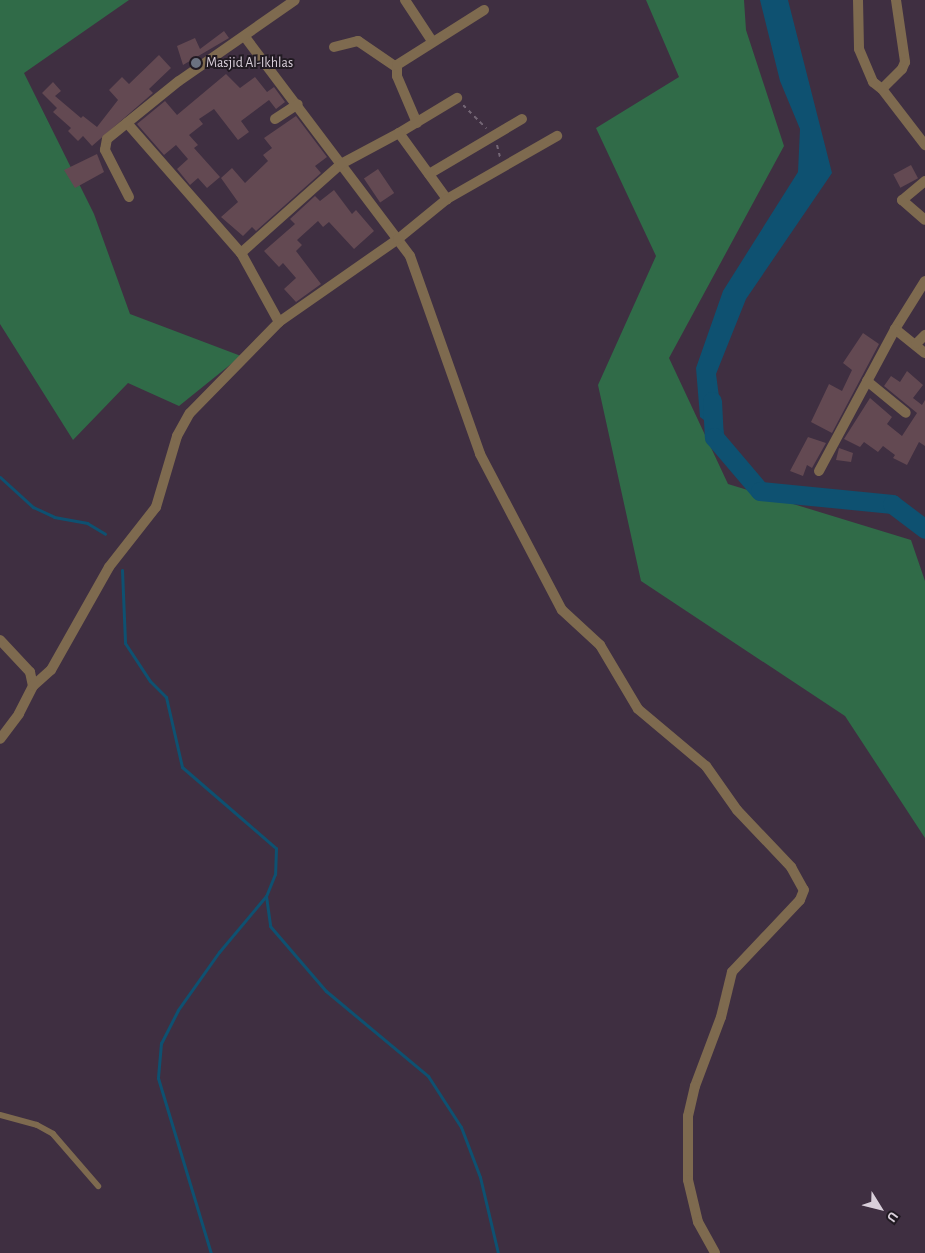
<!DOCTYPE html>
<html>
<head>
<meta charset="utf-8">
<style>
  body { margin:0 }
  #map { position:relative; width:925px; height:1253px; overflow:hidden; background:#3f2f41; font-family:"Alegreya Sans",sans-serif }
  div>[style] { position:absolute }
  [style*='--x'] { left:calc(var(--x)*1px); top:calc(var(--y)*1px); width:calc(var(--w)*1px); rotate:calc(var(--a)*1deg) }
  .green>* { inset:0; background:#306b48 }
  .water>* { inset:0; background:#0e5171 }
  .stream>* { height:3px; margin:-1.5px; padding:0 1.5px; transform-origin:1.5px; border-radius:1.5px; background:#0e5171 }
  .river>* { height:19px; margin:-9.5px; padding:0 9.5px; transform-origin:9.5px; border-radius:9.5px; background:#0e5171 }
  .building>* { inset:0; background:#634952; transform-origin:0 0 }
  .path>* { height:2px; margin-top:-1px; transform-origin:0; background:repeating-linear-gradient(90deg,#746675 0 4px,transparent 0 8px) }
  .service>* { height:6px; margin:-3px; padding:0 3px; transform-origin:3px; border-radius:3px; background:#7e6a4f }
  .minor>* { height:10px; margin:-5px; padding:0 5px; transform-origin:5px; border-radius:5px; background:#7e6a4f }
  .dots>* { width:14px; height:14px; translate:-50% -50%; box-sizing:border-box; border:2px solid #211a22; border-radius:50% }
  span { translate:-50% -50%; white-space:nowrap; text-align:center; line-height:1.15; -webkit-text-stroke:4px #211a22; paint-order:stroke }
  .poi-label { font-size:14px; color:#d9cfda }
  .left { translate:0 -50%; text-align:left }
  .north { position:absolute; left:855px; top:1183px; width:50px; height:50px; -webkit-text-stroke:4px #211a22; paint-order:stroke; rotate:126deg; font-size:14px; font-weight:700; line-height:20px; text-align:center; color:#d9cfda }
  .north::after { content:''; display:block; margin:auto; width:18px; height:22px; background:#d9cfda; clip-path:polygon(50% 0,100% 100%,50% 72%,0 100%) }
</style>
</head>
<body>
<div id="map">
  <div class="green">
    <div style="clip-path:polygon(0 0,129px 0,24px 73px,94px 214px,130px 314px,241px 356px,179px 406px,128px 383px,73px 440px,0 324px)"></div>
    <div style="clip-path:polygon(646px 0,744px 0,746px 30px,784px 146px,669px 358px,728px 484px,911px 540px,925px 581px,925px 838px,845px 716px,641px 581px,598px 385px,656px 256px,596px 128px,679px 77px)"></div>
  </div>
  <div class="water">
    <div style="clip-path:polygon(760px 0,788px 0,832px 173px,746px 299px,716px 374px,724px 435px,700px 417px,696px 368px,723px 291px,798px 172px,800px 129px,780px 81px)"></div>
  </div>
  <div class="stream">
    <div style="--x:0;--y:477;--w:45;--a:42.3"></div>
    <div style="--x:33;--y:507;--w:23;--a:25"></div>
    <div style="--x:54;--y:517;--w:34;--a:10"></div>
    <div style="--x:87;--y:523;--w:21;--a:31"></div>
    <div style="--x:122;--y:570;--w:73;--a:87.6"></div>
    <div style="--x:125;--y:643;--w:45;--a:56.7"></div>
    <div style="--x:150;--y:681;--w:23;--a:45"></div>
    <div style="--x:166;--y:697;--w:72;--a:77.1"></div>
    <div style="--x:182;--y:767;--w:124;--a:40.8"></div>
    <div style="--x:276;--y:848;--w:26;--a:92"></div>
    <div style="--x:275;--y:874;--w:24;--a:112"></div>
    <div style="--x:266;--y:896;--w:73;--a:130"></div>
    <div style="--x:219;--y:952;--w:71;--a:125.3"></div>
    <div style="--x:178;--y:1010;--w:37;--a:117"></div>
    <div style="--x:161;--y:1043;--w:35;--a:95"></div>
    <div style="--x:158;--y:1078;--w:183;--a:73.2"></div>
    <div style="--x:266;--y:896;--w:30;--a:82"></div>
    <div style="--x:270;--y:926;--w:86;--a:49.3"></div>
    <div style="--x:326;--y:991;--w:133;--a:39.8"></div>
    <div style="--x:428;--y:1076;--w:61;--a:57.1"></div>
    <div style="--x:461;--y:1127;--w:53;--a:69.2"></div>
    <div style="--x:480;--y:1177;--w:78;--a:76.7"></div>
  </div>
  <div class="river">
    <div style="--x:712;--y:401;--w:36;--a:87"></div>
    <div style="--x:714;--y:437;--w:71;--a:49.6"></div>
    <div style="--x:760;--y:491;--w:133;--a:5.6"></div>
    <div style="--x:892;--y:504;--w:41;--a:37.1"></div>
  </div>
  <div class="building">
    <div style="clip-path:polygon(224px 31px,229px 38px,183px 65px,177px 46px,195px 38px,200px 49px)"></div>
    <div style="clip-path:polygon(159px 55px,171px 68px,149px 89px,153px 93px,92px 146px,83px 136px,78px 141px,68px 131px,71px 128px,53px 112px,57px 108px,42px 93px,53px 82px,61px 91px,55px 96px,81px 118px,83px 116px,97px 127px,118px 100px,109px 90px,122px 77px,129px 84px)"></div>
    <div style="clip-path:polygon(226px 74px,240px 88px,255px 77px,267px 92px,274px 87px,285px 102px,276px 109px,269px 100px,241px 121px,249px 132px,238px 140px,214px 109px,199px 119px,203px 124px,189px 135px,198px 145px,194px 148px,220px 177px,207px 188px,198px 178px,190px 185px,177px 169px,188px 159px,176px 145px,164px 155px,137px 124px,165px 101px,177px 115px)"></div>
    <div style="clip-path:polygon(296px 116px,327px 157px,315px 166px,321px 173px,256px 231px,252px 227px,243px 236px,221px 217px,238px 202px,221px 178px,232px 168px,245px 183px,268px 161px,263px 155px,272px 148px,264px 138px)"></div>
    <div style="clip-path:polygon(97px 154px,104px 172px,75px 188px,64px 170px)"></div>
    <div style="left:911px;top:165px;width:15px;height:20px;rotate:62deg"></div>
    <div style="left:378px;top:169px;width:29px;height:17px;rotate:56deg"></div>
    <div style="clip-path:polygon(334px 190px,352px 214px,356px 210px,374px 231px,354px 249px,329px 222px,323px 227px,318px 221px,297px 240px,302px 245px,296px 251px,321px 284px,296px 302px,284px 289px,296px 278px,283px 263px,279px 267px,264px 251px,295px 224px,290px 219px,315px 196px,320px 201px)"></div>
    <div style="clip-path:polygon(863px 333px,879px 344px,832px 433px,811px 422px,829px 384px,842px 391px,852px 370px,843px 363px)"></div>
    <div style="clip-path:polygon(907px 371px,923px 385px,913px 398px,922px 405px,925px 400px,925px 446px,919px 442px,907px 465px,893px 458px,895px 455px,883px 446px,878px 452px,864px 442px,860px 447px,844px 439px,870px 398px,892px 417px,887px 424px,902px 436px,917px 413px,884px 386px,891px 376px,900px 382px)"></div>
    <div style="clip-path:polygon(808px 437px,826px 443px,812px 468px,807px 465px,803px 476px,790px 471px)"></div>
    <div style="clip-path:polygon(839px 448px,853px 453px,851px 462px,836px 460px)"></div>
  </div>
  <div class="path">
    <div style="--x:463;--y:105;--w:33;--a:45"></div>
    <div style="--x:497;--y:145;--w:12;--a:76"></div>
  </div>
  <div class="service">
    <div style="--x:0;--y:1115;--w:38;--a:15"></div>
    <div style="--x:37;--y:1125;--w:18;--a:29"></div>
    <div style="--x:53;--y:1134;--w:69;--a:49.1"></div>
  </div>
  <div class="minor">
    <div style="--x:405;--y:0;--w:49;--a:56.6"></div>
    <div style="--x:858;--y:0;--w:49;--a:88.8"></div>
    <div style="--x:859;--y:49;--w:36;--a:67"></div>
    <div style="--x:873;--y:82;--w:11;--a:38"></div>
    <div style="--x:896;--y:0;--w:63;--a:81.7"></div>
    <div style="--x:905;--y:62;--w:8;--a:113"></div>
    <div style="--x:902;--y:69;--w:28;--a:135"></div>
    <div style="--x:882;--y:89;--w:71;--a:52.5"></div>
    <div style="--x:245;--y:37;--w:274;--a:53"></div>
    <div style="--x:410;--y:256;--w:210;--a:70.5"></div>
    <div style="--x:480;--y:454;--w:176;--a:62.3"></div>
    <div style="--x:562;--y:610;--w:52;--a:42.6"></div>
    <div style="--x:600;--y:645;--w:74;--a:59.3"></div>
    <div style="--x:638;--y:709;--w:89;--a:40"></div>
    <div style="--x:706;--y:766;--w:54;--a:54.8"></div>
    <div style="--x:737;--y:810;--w:79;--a:46.5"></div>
    <div style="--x:791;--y:867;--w:26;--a:61"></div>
    <div style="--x:804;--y:890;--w:11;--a:112"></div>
    <div style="--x:800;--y:900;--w:99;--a:133.4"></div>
    <div style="--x:732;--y:972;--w:46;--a:103.7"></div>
    <div style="--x:721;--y:1017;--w:74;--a:110.6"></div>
    <div style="--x:695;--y:1086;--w:31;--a:103"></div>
    <div style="--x:688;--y:1116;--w:64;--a:90"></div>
    <div style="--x:688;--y:1180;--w:43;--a:76.6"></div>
    <div style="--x:698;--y:1222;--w:35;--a:61"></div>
    <div style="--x:334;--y:47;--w:25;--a:-14"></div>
    <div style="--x:358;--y:41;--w:46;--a:34.4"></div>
    <div style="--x:275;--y:119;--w:27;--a:-33"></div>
    <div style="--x:127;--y:123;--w:173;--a:48.8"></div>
    <div style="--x:417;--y:123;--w:51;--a:-113.1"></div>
    <div style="--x:397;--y:76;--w:11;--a:-90"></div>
    <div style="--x:397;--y:65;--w:103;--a:-32.3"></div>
    <div style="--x:399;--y:133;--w:68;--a:-31.1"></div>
    <div style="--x:429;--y:174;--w:108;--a:-30.6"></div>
    <div style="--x:925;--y:181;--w:30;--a:140"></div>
    <div style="--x:902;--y:200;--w:30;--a:41"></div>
    <div style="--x:129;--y:197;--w:53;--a:-117.1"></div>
    <div style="--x:105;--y:150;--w:11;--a:-80"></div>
    <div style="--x:107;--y:139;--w:92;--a:-38.9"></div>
    <div style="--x:179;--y:81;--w:141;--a:-34.9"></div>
    <div style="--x:925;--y:281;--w:57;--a:122"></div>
    <div style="--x:895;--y:329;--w:38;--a:39"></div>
    <div style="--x:279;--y:322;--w:79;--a:-118.8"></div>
    <div style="--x:241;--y:253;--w:134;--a:-41.7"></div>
    <div style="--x:341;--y:164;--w:66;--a:-28.1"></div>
    <div style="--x:399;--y:133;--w:82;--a:54"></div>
    <div style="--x:447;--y:199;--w:127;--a:-29.8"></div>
    <div style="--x:916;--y:344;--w:13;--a:-45"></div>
    <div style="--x:867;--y:381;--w:50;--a:39.4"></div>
    <div style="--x:819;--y:471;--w:161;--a:-61.8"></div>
    <div style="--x:0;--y:640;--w:44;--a:46.8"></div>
    <div style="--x:30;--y:672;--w:14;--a:78"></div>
    <div style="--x:33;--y:686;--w:31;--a:117"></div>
    <div style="--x:19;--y:714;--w:31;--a:127"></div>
    <div style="--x:33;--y:686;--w:24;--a:-42"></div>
    <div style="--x:51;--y:670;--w:118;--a:-60.6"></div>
    <div style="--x:109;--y:567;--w:76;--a:-51.9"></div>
    <div style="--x:156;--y:507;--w:74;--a:-73.5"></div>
    <div style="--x:177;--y:436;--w:26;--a:-61"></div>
    <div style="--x:190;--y:413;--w:127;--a:-45.6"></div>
    <div style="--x:279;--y:322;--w:145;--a:-34.9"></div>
    <div style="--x:398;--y:239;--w:63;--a:-39.2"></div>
  </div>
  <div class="dots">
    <div style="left:196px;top:63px;background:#6b7280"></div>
  </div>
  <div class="poi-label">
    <span class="left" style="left:206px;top:63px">Masjid Al-Ikhlas</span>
  </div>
  <div class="north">U</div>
</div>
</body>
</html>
